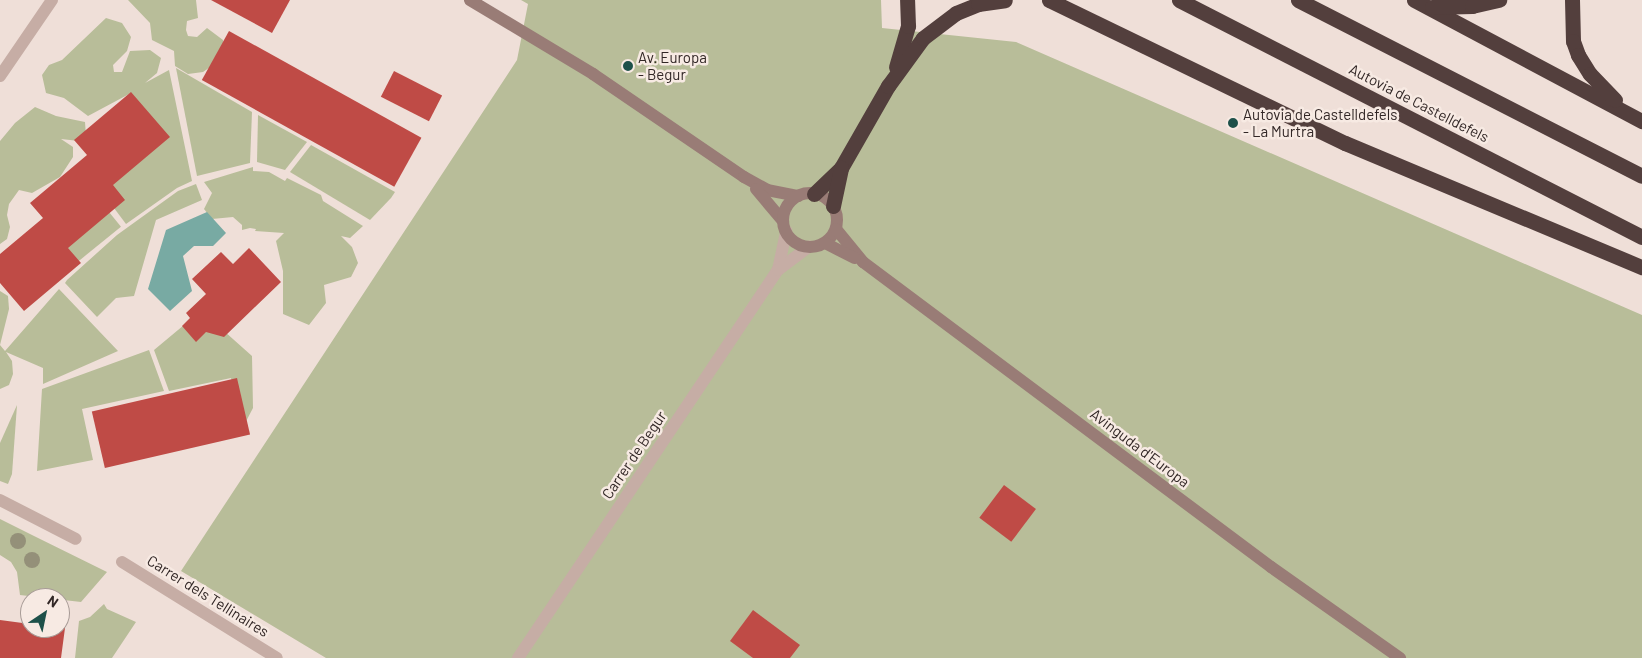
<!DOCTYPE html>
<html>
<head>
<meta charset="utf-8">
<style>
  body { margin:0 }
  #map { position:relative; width:1642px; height:658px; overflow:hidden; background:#efdfd8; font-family:Barlow,sans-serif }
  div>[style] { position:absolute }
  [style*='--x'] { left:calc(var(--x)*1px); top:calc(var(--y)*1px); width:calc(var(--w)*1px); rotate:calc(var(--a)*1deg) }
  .green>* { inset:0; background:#b8bd99; transform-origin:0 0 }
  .water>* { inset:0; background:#78aaa3 }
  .building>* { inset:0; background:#bf4b46; transform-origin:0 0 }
  .street>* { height:12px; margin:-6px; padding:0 6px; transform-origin:6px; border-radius:6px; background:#c6ada5 }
  .secondary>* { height:12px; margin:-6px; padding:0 6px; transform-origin:6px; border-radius:6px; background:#997c76 }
  .secondary>.ring { margin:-6px; padding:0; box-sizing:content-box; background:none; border:12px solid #997c76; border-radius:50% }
  .highway>* { height:15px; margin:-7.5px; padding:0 7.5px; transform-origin:7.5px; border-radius:7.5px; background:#533f3d }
  .trees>* { width:16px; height:16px; margin:-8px; border-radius:50%; background:#949079 }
  .dots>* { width:14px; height:14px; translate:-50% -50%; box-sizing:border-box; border:2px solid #f7eae3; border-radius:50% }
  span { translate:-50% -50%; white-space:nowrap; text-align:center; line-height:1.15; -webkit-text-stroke:5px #f7eae3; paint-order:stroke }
  .poi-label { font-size:15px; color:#322726 }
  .left { translate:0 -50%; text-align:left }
  .street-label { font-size:15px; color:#322726 }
  .north { position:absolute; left:20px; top:588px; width:50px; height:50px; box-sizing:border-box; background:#f7eae3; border:1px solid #a89c97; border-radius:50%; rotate:34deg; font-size:14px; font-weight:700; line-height:20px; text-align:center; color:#322726 }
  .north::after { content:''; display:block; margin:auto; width:18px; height:22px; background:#1e514a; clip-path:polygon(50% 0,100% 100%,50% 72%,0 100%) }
</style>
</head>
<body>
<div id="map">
  <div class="green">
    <div style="clip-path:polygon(128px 0,196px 0,198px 18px,187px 21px,186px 30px,188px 36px,197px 37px,207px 28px,223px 40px,223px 49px,216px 63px,203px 72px,188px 74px,175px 66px,174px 51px,152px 40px,150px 23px)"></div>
    <div style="clip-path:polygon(521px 0,881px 0,882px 28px,1016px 42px,1642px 315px,1642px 658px,326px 658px,181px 571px,517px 60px,528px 4px)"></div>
    <div style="clip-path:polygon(106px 18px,122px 23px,131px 37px,127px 51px,113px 65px,114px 72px,122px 72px,130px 51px,150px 50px,161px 58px,157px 73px,145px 83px,169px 70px,192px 181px,177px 188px,126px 224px,114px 208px,110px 185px,131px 93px,88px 116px,64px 98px,46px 93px,42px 75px,49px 65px,62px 60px)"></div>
    <div style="clip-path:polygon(176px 68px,252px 112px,250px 163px,197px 176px)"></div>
    <div style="clip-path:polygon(35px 107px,56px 116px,85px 122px,86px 136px,79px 141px,61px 139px,73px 147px,73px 157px,60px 177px,32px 193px,19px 190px,9px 204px,7px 215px,10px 227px,7px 239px,0 244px,0 141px,15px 123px)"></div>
    <div style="clip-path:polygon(258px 115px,307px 142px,285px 170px,257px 162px)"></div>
    <div style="clip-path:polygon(311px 145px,395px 192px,391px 198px,370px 220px,290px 172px)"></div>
    <div style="clip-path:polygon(253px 167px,253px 171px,269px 172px,285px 181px,287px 178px,321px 195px,323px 201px,363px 226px,350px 238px,341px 236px,352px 247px,358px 263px,351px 277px,324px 285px,326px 303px,309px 325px,283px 314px,283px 271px,276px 241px,284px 233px,255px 231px,256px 229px,250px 228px,242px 230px,242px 225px,233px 217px,212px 219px,204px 209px,212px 193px,204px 182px)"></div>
    <div style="clip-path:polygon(196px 184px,202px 200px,156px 220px,134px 296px,116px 298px,97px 317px,65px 283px,67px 280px,117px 235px,178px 191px)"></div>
    <div style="left:109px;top:212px;width:19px;height:55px;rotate:51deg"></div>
    <div style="clip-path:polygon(59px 289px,118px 351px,43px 384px,43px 368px,6px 352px,12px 361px,13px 374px,9px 385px,0 389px,0 345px,5px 351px)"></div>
    <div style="clip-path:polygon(0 291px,8px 296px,9px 309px,0 345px)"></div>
    <div style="clip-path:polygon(215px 323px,252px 356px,253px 408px,242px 429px,231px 378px,169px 391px,154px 350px,184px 325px)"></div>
    <div style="clip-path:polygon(149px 350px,164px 391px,82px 409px,93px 460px,37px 471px,42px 389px)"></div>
    <div style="clip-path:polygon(17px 405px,12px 474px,8px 484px,0 481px,0 443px)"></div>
    <div style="clip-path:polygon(0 519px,32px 535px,107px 572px,81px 602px,20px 595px,17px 572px,11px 562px,0 555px)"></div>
    <div style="clip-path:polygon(104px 604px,107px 609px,136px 622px,112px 658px,75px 658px,79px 621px,90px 617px)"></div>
  </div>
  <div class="water">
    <div style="clip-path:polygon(207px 212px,226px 233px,213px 246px,194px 246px,183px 256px,192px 291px,170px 311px,148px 289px,166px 230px)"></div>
  </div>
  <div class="building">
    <div style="clip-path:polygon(211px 0,290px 0,272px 33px)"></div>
    <div style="left:229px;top:31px;width:220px;height:56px;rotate:29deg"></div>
    <div style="left:394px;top:71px;width:54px;height:29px;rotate:27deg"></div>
    <div style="clip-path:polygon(131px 92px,170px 137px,113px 185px,125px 200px,68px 248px,81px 263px,24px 311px,0 283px,0 254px,43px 218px,30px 203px,87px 155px,74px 140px)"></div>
    <div style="clip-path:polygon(249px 248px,281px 282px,224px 337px,206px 332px,196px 342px,182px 326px,190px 318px,186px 313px,206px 294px,192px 279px,221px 252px,233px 264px)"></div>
    <div style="left:237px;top:378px;width:58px;height:149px;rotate:77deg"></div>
    <div style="left:1004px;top:485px;width:40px;height:41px;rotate:37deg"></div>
    <div style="clip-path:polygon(753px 610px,800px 645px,790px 658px,753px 658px,730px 641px)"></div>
    <div style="clip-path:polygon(0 620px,30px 624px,30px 628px,65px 628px,61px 658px,0 658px)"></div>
  </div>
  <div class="street">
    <div style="--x:0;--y:76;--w:92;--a:-55.6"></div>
    <div style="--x:778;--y:270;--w:40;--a:-78"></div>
    <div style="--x:0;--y:500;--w:85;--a:27.2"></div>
    <div style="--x:122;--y:562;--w:182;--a:31.8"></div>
    <div style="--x:518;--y:658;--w:467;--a:-56.2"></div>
    <div style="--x:778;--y:270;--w:39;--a:-37"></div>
  </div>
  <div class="secondary">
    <div style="--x:470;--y:0;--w:144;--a:31"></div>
    <div style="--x:593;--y:74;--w:183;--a:34.3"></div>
    <div style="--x:744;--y:177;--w:26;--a:29"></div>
    <div style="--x:767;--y:190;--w:32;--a:11"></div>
    <div style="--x:756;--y:189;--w:42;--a:49.8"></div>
    <div class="ring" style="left:783px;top:193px;width:42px;height:42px"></div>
    <div style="--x:836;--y:229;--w:43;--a:50.7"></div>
    <div style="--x:863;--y:262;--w:509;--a:36.78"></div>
    <div style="--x:1271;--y:567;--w:158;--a:35.2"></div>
    <div style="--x:825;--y:243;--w:33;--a:27"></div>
  </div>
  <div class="highway">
    <div style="--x:1049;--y:0;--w:329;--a:25.8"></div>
    <div style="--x:1345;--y:143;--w:322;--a:22.7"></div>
    <div style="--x:1179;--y:0;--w:520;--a:27.11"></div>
    <div style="--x:1298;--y:0;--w:386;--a:27.1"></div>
    <div style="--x:1414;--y:0;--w:258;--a:28"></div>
    <div style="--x:1572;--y:0;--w:41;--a:88.6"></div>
    <div style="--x:1573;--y:41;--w:15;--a:70"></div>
    <div style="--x:1578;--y:55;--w:22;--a:58"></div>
    <div style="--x:1590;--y:74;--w:36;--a:46"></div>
    <div style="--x:1432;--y:7;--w:40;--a:-1.4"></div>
    <div style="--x:1472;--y:6;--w:28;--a:-13"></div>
    <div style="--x:896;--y:67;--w:43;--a:-73.7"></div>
    <div style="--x:908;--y:26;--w:26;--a:-92"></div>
    <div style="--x:814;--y:194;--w:37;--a:-44"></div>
    <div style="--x:841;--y:168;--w:95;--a:-60.2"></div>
    <div style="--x:888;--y:86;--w:59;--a:-53.9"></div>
    <div style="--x:923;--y:38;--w:41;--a:-37.1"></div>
    <div style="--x:956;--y:13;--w:24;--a:-22"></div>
    <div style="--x:978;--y:4;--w:27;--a:-8"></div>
    <div style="--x:833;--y:206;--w:39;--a:-78"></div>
  </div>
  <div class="trees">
    <div style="left:18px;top:541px"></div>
    <div style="left:32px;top:560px"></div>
  </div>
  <div class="dots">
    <div style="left:628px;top:66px;background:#1e514a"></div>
    <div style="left:1233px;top:123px;background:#1e514a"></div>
  </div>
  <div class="poi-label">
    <span class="left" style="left:638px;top:66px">Av. Europa<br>- Begur</span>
    <span class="left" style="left:1243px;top:123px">Autovia de Castelldefels<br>- La Murtra</span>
  </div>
  <div class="street-label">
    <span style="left:1419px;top:103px;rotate:27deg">Autovia de Castelldefels</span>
    <span style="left:1140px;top:448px;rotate:37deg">Avinguda d'Europa</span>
    <span style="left:634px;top:455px;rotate:-56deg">Carrer de Begur</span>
    <span style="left:208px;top:596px;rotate:32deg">Carrer dels Tellinaires</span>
  </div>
  <div class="north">N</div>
</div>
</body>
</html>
